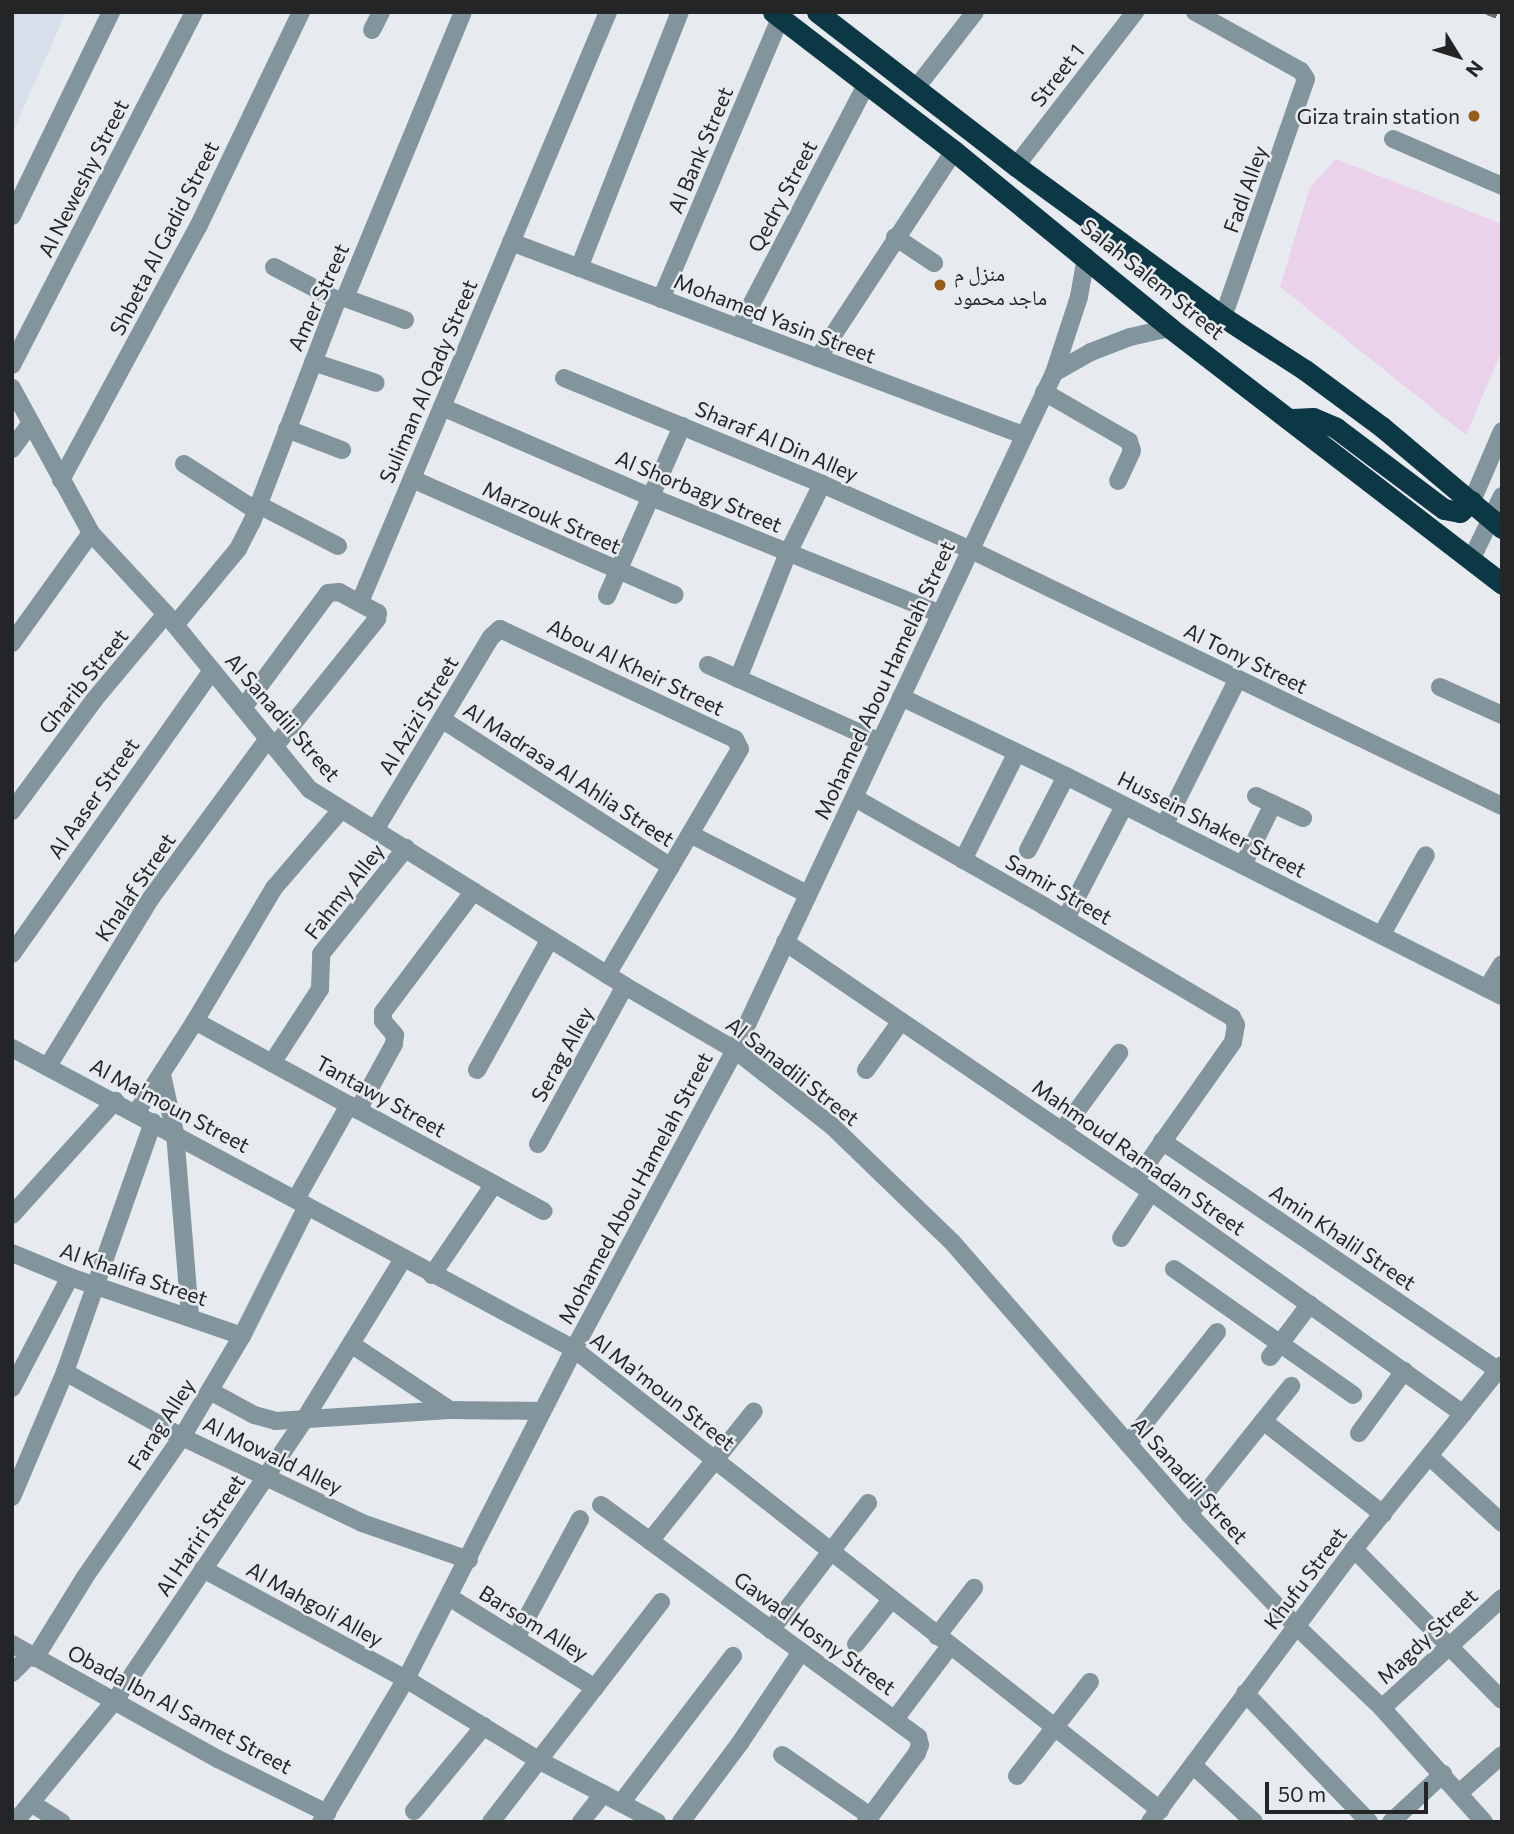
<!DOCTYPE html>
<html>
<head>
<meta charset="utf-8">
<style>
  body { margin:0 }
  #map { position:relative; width:1514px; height:1834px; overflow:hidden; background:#e7ebef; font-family:Commissioner,"Noto Naskh Arabic",sans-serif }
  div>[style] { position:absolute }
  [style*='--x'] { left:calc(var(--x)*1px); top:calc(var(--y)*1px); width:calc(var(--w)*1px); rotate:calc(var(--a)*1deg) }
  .built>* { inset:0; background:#d7dfea }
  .green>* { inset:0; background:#ebd2eb }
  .street>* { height:18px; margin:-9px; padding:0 9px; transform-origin:9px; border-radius:9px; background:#83959c }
  .highway>* { height:21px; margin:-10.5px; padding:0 10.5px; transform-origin:10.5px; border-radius:10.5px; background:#0c3846 }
  .rail>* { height:5px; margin-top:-2.5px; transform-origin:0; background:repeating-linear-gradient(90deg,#686b6d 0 10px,transparent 0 15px) }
  .dots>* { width:19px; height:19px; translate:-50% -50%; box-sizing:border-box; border:4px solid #e7ebef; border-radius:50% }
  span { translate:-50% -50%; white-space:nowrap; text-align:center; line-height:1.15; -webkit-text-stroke:5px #e7ebef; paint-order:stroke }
  .street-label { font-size:21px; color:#232526 }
  .poi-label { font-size:21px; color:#232526 }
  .right { translate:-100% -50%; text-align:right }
  .left { translate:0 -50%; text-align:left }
  .frame { position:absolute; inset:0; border:14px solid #232526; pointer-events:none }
  .north { position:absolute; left:1423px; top:21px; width:70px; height:70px; -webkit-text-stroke:5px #e7ebef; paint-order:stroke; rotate:128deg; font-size:19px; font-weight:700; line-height:28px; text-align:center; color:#232526 }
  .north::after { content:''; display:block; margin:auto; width:24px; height:32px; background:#232526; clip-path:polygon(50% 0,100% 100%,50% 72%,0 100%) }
  .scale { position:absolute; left:1265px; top:1782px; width:163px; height:32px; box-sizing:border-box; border:4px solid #232526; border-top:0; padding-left:9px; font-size:21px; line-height:24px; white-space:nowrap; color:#232526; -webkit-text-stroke:5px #e7ebef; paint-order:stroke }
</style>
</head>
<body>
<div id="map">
  <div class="built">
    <div style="clip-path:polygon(12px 12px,66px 12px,12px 134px)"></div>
  </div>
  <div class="green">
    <div style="clip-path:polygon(1336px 159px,1502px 224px,1502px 350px,1466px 435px,1280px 287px,1310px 187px)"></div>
  </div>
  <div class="street">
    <div style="--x:1195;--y:12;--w:121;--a:29.1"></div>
    <div style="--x:1301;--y:71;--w:9;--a:58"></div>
    <div style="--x:1306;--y:79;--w:252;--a:109.2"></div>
    <div style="--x:372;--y:30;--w:20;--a:-63"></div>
    <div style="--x:916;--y:88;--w:96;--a:-52.2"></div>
    <div style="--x:1393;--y:139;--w:119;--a:23.3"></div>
    <div style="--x:1016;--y:166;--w:195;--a:-52.3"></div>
    <div style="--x:12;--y:216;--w:227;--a:-64.1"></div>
    <div style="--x:895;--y:237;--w:47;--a:33.7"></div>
    <div style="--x:511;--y:242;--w:547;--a:20.65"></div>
    <div style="--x:274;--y:267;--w:71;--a:27.6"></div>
    <div style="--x:579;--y:268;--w:275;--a:-68.5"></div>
    <div style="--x:345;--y:298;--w:64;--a:20.1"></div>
    <div style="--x:661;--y:299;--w:305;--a:-67"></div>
    <div style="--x:739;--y:328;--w:274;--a:-62.4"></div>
    <div style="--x:818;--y:358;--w:248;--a:-56.7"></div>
    <div style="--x:313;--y:362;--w:66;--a:18.4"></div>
    <div style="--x:12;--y:365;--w:397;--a:-62.7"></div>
    <div style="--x:1054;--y:373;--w:43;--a:-29.6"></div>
    <div style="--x:1091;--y:352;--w:42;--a:-21"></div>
    <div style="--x:1130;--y:337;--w:41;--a:-12.7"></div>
    <div style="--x:564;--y:378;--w:279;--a:22.3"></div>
    <div style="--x:822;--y:484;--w:163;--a:23.9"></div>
    <div style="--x:971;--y:550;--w:589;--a:25.74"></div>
    <div style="--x:12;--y:388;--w:165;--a:61.4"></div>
    <div style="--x:91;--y:533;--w:110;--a:47.2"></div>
    <div style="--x:166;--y:614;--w:226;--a:50.7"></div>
    <div style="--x:309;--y:789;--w:372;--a:31.9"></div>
    <div style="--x:625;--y:986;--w:127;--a:30.2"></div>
    <div style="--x:735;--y:1050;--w:123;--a:38.1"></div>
    <div style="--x:832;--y:1126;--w:168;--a:44"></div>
    <div style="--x:953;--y:1243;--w:359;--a:48.9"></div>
    <div style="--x:1189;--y:1514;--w:155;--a:46.3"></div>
    <div style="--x:1296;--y:1626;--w:119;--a:43.6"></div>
    <div style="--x:1382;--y:1708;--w:153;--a:48.2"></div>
    <div style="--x:1044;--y:392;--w:98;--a:30"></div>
    <div style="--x:1129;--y:441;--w:10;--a:73"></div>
    <div style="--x:1132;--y:451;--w:33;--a:115"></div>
    <div style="--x:442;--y:407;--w:228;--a:23.3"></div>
    <div style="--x:651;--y:497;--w:312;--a:22"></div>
    <div style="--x:287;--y:429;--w:59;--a:20.9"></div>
    <div style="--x:12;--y:449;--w:32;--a:-54"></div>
    <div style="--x:184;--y:464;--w:87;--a:32.8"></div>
    <div style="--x:412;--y:479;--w:287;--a:23.8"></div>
    <div style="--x:61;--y:480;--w:288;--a:-61.6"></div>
    <div style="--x:198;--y:227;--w:238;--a:-64.4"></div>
    <div style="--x:1472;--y:501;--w:76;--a:-66.8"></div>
    <div style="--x:259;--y:505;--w:89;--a:27.4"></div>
    <div style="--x:1471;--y:560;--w:71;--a:-64.2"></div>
    <div style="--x:607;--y:596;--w:186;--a:-66.2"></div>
    <div style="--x:360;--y:602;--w:640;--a:-67.2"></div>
    <div style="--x:175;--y:625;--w:99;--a:-50.3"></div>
    <div style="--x:238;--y:549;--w:30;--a:-63"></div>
    <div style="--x:252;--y:522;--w:238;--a:-69"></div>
    <div style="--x:337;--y:300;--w:8;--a:-14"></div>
    <div style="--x:345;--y:298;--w:309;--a:-67.6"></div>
    <div style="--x:12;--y:643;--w:135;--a:-54.3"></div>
    <div style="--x:708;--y:665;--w:188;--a:24.1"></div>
    <div style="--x:738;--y:679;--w:136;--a:-68.4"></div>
    <div style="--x:788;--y:553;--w:77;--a:-63.8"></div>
    <div style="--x:1440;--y:687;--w:68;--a:24.3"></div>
    <div style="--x:901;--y:697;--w:183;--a:25.6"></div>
    <div style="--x:1066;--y:776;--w:488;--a:26.8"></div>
    <div style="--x:243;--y:708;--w:143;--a:-53.5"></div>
    <div style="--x:328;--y:593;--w:11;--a:-5"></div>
    <div style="--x:339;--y:592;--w:44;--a:28.3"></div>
    <div style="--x:378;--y:613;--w:6;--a:99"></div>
    <div style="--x:377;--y:619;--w:164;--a:128.8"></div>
    <div style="--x:443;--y:720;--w:271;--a:32.8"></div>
    <div style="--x:1256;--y:796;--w:52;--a:25.1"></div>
    <div style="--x:855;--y:798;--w:218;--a:29.7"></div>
    <div style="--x:1044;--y:906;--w:218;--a:30.6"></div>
    <div style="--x:1232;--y:1017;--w:9;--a:63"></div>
    <div style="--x:1236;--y:1025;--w:17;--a:100"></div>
    <div style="--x:1233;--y:1042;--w:170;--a:125.2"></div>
    <div style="--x:12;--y:811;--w:138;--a:-53.5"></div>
    <div style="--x:94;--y:700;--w:112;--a:-50.1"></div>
    <div style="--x:1164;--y:826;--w:163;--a:-63.4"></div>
    <div style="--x:375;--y:830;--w:225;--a:-59"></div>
    <div style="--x:491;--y:637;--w:12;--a:-42"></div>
    <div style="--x:500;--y:629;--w:259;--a:25.1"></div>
    <div style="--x:735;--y:739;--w:11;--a:63"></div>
    <div style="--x:740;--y:749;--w:262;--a:120.5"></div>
    <div style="--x:690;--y:834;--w:131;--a:27.1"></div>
    <div style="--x:1028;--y:850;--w:83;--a:-62.8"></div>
    <div style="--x:963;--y:860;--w:119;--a:-63.4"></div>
    <div style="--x:1243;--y:865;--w:68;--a:-63.8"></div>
    <div style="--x:1066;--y:918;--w:126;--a:-62.6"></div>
    <div style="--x:1382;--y:934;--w:90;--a:-60.9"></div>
    <div style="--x:785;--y:942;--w:443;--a:34.3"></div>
    <div style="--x:1151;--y:1192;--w:383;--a:35.4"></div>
    <div style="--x:12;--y:954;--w:347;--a:-54.8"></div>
    <div style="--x:1487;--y:988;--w:28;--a:-58"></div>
    <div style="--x:195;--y:1021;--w:397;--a:28.6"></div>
    <div style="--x:12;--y:1048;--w:638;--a:28.17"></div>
    <div style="--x:574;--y:1349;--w:746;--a:38.19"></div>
    <div style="--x:272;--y:1063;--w:88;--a:-57"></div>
    <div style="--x:320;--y:989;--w:35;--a:-88"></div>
    <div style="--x:321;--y:954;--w:136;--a:-51.3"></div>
    <div style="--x:48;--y:1066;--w:197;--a:-58.5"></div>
    <div style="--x:151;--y:898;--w:197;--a:-53.7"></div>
    <div style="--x:477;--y:1070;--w:150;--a:-60.9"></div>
    <div style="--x:866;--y:1070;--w:60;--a:-54.5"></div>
    <div style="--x:162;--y:1075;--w:59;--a:77.4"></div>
    <div style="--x:175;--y:1133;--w:185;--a:85.3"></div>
    <div style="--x:358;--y:1110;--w:75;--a:-61.4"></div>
    <div style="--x:394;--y:1044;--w:9;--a:-84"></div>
    <div style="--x:395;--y:1035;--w:18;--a:-131"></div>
    <div style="--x:383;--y:1021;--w:9;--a:-90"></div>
    <div style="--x:383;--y:1012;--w:151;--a:-53.1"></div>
    <div style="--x:136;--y:1113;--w:109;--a:-57.3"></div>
    <div style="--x:195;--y:1021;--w:155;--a:-59.3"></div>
    <div style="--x:274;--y:888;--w:101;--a:-49.4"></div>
    <div style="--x:1062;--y:1131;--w:97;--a:-53.8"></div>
    <div style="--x:1162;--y:1141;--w:407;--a:34.3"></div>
    <div style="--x:538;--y:1144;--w:180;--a:-61.2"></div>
    <div style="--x:296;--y:1199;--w:108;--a:-60.6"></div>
    <div style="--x:12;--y:1215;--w:154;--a:-47.9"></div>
    <div style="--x:1121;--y:1238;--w:55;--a:-56.9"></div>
    <div style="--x:12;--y:1253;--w:63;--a:22.5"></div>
    <div style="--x:70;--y:1277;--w:182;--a:18.9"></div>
    <div style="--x:1174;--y:1269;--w:219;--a:35.1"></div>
    <div style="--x:432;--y:1275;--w:110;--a:-55.7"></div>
    <div style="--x:351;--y:1344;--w:119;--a:33.7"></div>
    <div style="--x:1270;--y:1357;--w:66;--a:-53"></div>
    <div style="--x:65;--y:1372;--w:134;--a:29.1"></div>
    <div style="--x:182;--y:1437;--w:199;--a:25.5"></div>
    <div style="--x:362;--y:1523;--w:113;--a:19.1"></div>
    <div style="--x:12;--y:1388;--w:125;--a:-62.4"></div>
    <div style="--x:210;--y:1391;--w:50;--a:28.6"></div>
    <div style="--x:254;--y:1415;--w:23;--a:15"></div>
    <div style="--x:276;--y:1421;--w:174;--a:-3.6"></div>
    <div style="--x:450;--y:1410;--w:92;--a:0.6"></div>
    <div style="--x:1263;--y:1421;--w:152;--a:37.8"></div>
    <div style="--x:1359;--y:1433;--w:77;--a:-54"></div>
    <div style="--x:1128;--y:1444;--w:143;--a:-51.5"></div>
    <div style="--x:1429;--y:1456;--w:99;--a:42.5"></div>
    <div style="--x:12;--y:1497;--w:136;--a:-67"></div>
    <div style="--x:65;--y:1372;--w:265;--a:-70.6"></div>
    <div style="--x:601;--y:1505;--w:393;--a:36.2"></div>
    <div style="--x:918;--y:1737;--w:8;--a:76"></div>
    <div style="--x:920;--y:1745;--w:9;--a:111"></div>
    <div style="--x:917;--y:1753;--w:86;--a:126.5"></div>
    <div style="--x:1189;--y:1514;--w:164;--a:-51.4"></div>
    <div style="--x:650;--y:1541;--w:166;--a:-51.3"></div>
    <div style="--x:1354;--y:1549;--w:211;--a:45.6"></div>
    <div style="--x:203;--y:1569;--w:231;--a:28.5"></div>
    <div style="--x:406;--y:1679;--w:157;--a:31.5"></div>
    <div style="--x:540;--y:1761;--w:132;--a:27.5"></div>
    <div style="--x:449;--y:1597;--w:172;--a:31.9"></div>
    <div style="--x:771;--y:1630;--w:160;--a:-52.6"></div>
    <div style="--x:937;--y:1636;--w:61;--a:-52.4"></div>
    <div style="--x:516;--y:1638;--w:135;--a:-61.7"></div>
    <div style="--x:12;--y:1644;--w:236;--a:29.2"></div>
    <div style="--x:218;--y:1759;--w:122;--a:26.4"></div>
    <div style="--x:856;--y:1644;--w:56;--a:-51.5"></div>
    <div style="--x:35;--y:1658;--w:95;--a:-58.3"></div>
    <div style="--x:85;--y:1577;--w:170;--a:-55.3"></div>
    <div style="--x:182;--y:1437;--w:117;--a:-59.3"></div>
    <div style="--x:242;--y:1336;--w:145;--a:-63.4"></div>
    <div style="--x:12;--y:1673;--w:25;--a:-45"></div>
    <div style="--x:1245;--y:1693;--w:179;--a:46.1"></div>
    <div style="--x:1382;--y:1708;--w:163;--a:-42.5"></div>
    <div style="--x:895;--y:1719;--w:91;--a:-53"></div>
    <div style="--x:782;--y:1755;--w:107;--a:34.7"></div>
    <div style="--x:1194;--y:1766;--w:82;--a:43"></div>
    <div style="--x:1017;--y:1776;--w:119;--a:-52.2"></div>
    <div style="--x:1459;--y:1793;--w:57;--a:-41.5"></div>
    <div style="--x:31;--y:1803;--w:36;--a:32"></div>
    <div style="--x:621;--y:1803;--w:185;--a:-52.7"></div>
    <div style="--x:414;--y:1811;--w:110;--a:-50.5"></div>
    <div style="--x:15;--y:1822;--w:159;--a:-50.6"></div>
    <div style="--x:116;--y:1699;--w:336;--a:-56"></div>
    <div style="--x:304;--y:1420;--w:189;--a:-58.4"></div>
    <div style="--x:321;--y:1822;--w:166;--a:-59.3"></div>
    <div style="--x:406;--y:1679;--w:370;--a:-63"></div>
    <div style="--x:574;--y:1349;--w:340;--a:-61.7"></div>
    <div style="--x:735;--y:1050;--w:748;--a:-64.77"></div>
    <div style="--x:1054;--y:373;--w:80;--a:-71.8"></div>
    <div style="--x:1079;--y:297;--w:41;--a:-80.1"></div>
    <div style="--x:491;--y:1822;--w:278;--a:-52.3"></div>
    <div style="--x:581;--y:1822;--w:36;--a:-52"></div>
    <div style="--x:681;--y:1822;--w:99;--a:-53.2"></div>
    <div style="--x:740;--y:1743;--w:110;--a:-56.2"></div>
    <div style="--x:1150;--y:1822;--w:341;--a:-53.2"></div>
    <div style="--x:1354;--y:1549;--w:236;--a:-51.2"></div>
    <div style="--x:1391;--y:1822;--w:71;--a:-42.7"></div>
  </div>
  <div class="highway">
    <div style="--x:773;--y:12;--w:228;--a:37.5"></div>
    <div style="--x:954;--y:151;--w:279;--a:39.3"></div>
    <div style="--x:1170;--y:328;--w:419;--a:37.6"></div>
    <div style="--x:817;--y:12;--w:252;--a:37.7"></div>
    <div style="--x:1016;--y:166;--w:256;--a:36.1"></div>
    <div style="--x:1223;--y:317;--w:98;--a:32.9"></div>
    <div style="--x:1305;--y:370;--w:96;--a:36.5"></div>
    <div style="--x:1382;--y:427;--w:157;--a:40.1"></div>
    <div style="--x:1292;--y:419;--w:21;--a:-3"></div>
    <div style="--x:1313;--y:418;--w:25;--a:23"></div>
    <div style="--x:1336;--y:428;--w:135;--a:36.9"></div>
    <div style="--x:1444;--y:509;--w:16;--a:11"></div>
    <div style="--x:1460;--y:512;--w:16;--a:-43"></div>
  </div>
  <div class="rail">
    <div style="--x:1487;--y:12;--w:16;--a:22"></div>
  </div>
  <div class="dots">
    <div style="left:1474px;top:116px;background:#955e17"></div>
    <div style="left:940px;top:285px;background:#955e17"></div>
  </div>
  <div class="street-label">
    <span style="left:1057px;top:75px;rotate:-52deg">Street 1</span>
    <span style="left:700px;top:150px;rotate:-67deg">Al Bank Street</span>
    <span style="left:83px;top:178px;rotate:-63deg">Al Neweshy Street</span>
    <span style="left:1245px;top:189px;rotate:-70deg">Fadl Alley</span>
    <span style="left:782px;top:196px;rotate:-62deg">Qedry Street</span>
    <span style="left:164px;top:238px;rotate:-63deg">Shbeta Al Gadid Street</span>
    <span style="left:1153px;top:279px;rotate:39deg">Salah Salem Street</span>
    <span style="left:318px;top:297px;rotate:-65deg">Amer Street</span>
    <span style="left:775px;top:318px;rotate:21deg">Mohamed Yasin Street</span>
    <span style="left:428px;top:381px;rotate:-67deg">Suliman Al Qady Street</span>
    <span style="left:777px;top:441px;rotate:23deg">Sharaf Al Din Alley</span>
    <span style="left:699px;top:491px;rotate:23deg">Al Shorbagy Street</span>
    <span style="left:552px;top:517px;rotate:24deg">Marzouk Street</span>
    <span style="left:1246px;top:658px;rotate:26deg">Al Tony Street</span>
    <span style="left:636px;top:667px;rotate:26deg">Abou Al Kheir Street</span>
    <span style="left:884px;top:680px;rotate:-65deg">Mohamed Abou Hamelah Street</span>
    <span style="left:83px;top:681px;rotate:-51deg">Gharib Street</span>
    <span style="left:418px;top:715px;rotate:-59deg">Al Azizi Street</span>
    <span style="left:283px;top:717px;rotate:49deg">Al Sanadili Street</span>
    <span style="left:569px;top:774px;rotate:33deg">Al Madrasa Al Ahlia Street</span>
    <span style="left:93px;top:798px;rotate:-55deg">Al Aaser Street</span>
    <span style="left:1212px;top:824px;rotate:27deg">Hussein Shaker Street</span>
    <span style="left:135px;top:887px;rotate:-56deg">Khalaf Street</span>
    <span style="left:1059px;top:889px;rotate:30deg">Samir Street</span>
    <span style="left:344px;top:891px;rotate:-52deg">Fahmy Alley</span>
    <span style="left:562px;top:1054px;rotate:-61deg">Serag Alley</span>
    <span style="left:793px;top:1071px;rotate:38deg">Al Sanadili Street</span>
    <span style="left:381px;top:1096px;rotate:29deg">Tantawy Street</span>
    <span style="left:170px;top:1105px;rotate:28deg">Al Ma'moun Street</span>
    <span style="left:1139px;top:1157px;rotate:35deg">Mahmoud Ramadan Street</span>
    <span style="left:635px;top:1188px;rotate:-62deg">Mohamed Abou Hamelah Street</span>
    <span style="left:1343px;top:1237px;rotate:34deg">Amin Khalil Street</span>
    <span style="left:134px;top:1274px;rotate:19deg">Al Khalifa Street</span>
    <span style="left:663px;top:1391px;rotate:38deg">Al Ma'moun Street</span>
    <span style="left:161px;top:1424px;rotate:-57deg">Farag Alley</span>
    <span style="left:273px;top:1455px;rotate:26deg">Al Mowald Alley</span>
    <span style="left:1190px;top:1480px;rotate:48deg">Al Sanadili Street</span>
    <span style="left:200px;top:1535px;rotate:-56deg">Al Hariri Street</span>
    <span style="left:1305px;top:1578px;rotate:-53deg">Khufu Street</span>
    <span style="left:315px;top:1604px;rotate:29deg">Al Mahgoli Alley</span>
    <span style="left:534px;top:1623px;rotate:32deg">Barsom Alley</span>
    <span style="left:815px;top:1633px;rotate:36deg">Gawad Hosny Street</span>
    <span style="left:1427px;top:1636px;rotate:-43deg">Magdy Street</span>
    <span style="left:180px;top:1709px;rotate:28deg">Obada Ibn Al Samet Street</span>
  </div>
  <div class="poi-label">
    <span class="right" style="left:1460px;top:116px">Giza train station</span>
    <span class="left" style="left:954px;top:285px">منزل م<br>ماجد محمود</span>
  </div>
  <div class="frame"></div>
  <div class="north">N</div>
  <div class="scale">50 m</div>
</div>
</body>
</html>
